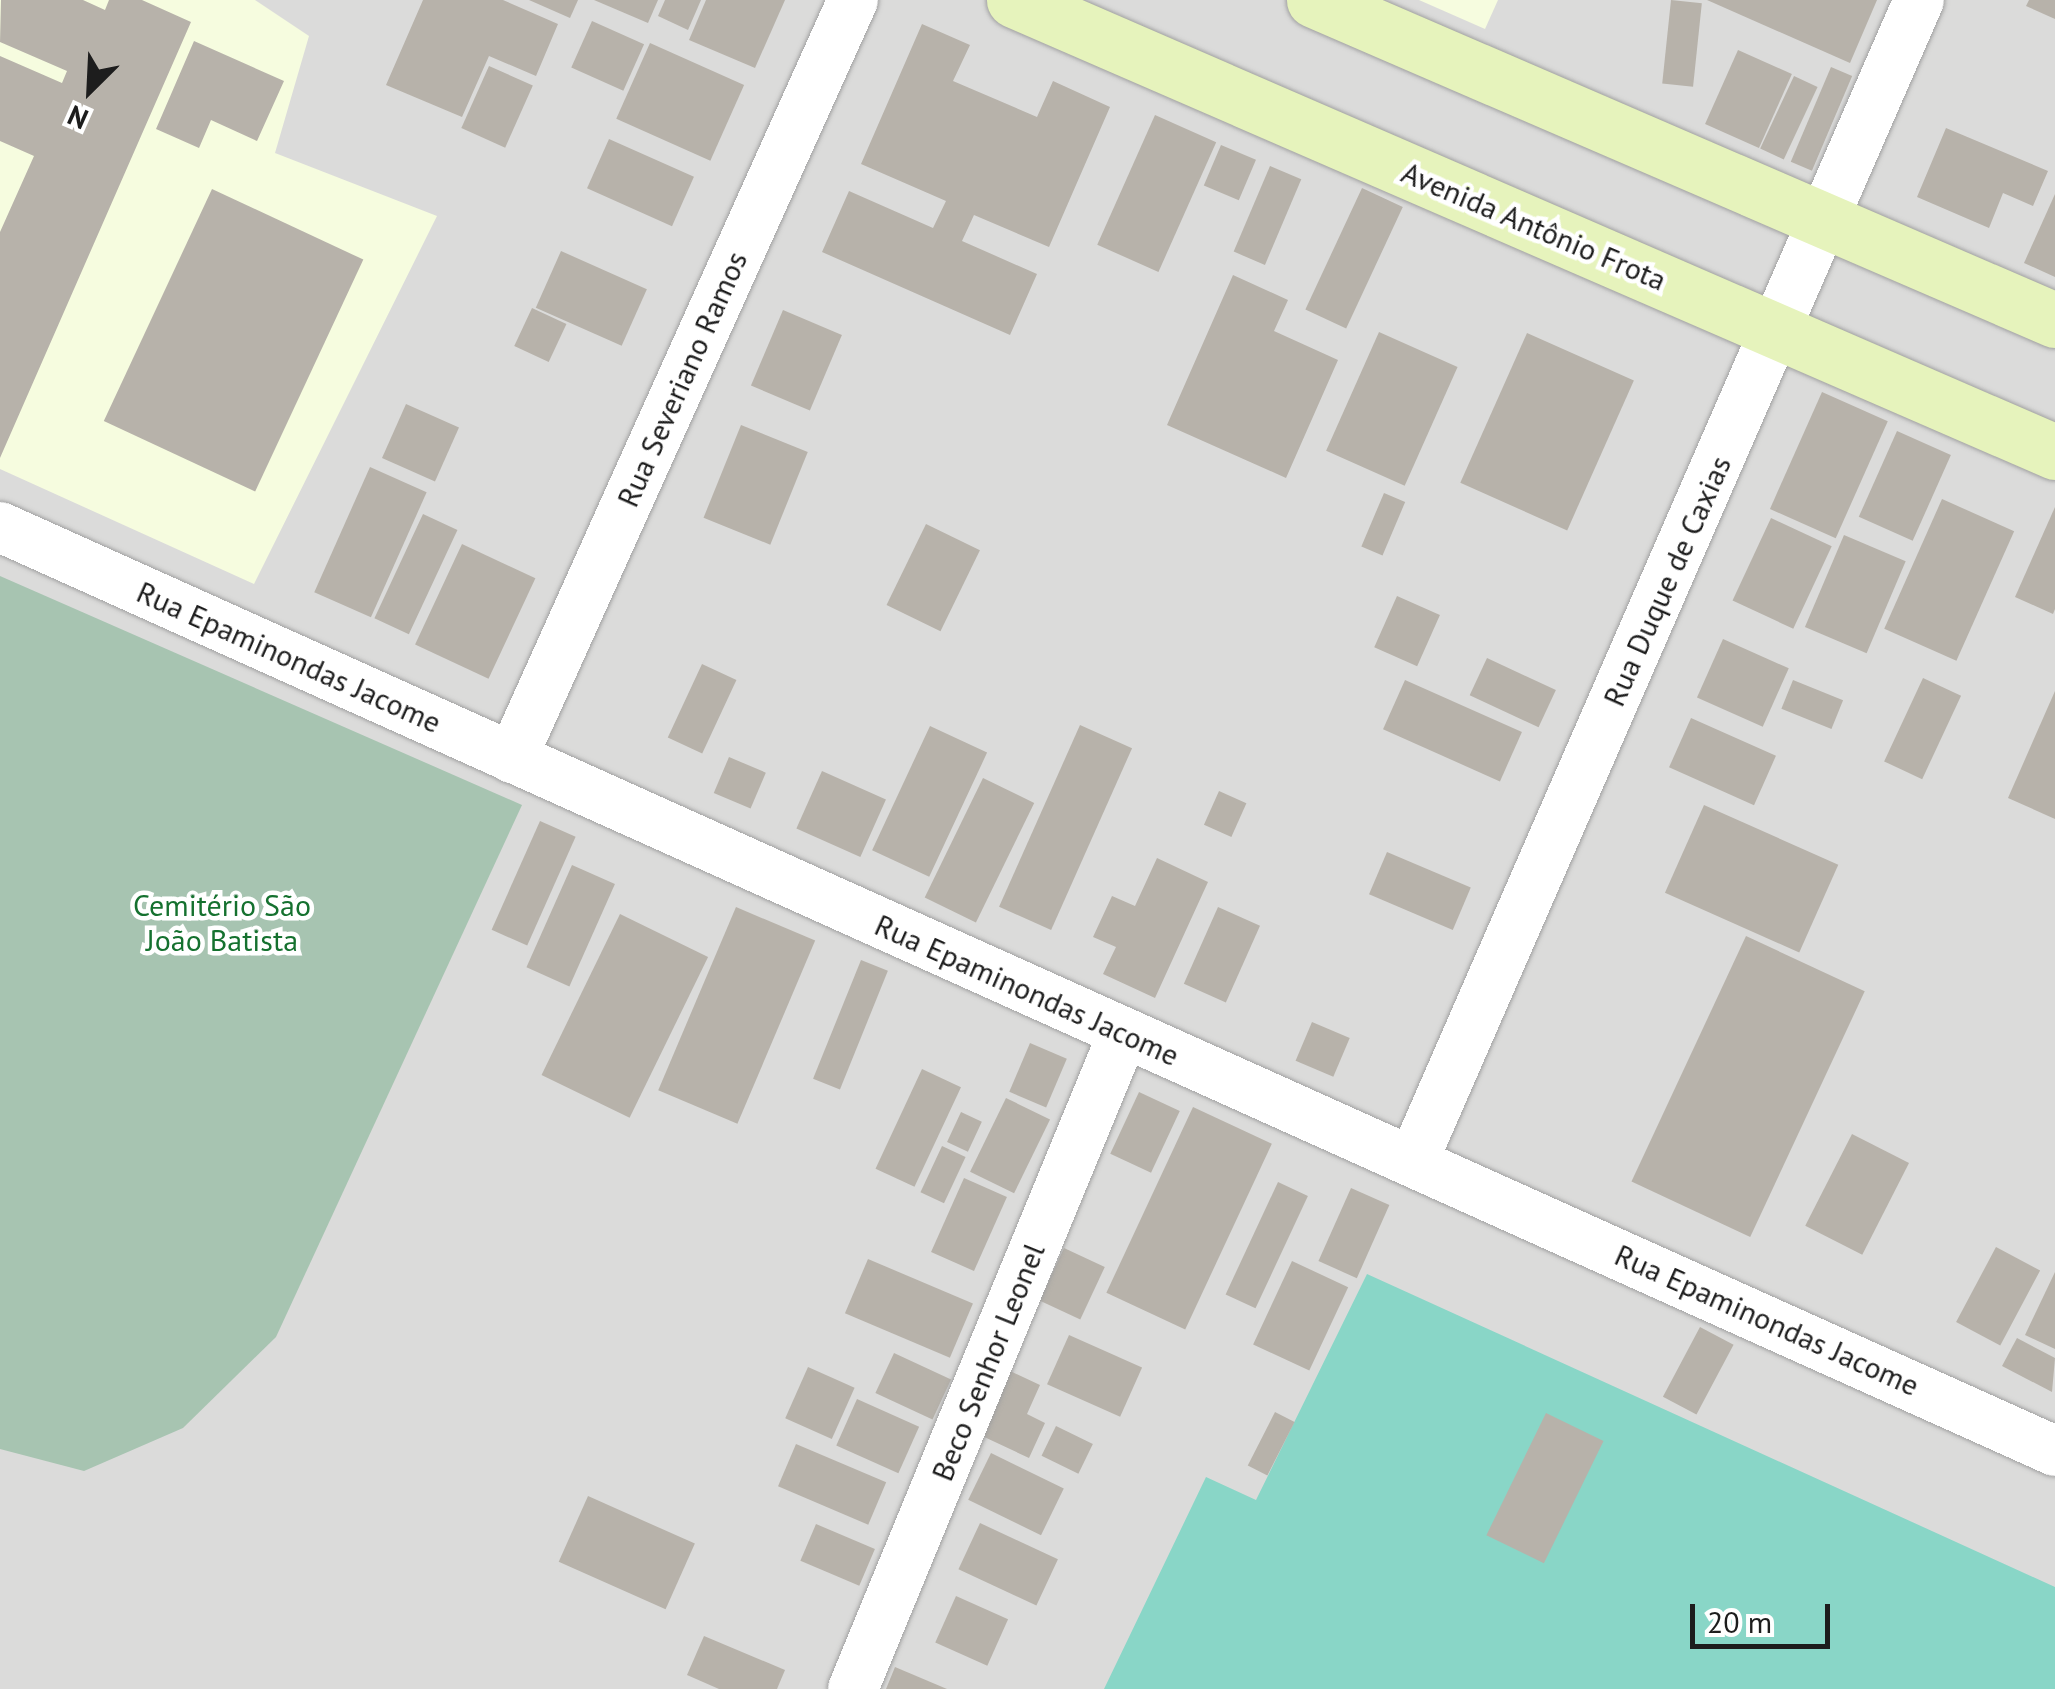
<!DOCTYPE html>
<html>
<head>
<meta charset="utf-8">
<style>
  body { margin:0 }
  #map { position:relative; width:2055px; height:1689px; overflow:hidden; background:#edece4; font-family:"PT Sans",sans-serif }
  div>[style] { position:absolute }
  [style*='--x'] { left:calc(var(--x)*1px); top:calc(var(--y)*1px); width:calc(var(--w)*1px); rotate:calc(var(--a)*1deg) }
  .residential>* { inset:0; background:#dbdbda; transform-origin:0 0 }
  .education>* { inset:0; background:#f6fcdf }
  .cemetery>* { inset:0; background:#a7c4b1 }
  .pitch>* { inset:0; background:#89d6c7 }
  .building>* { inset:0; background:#b7b2aa; transform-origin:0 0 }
  .roads { filter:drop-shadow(0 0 2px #a1a1a1) drop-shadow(0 0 2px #a1a1a1) }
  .minor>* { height:50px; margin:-25px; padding:0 25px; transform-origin:25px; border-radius:25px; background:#fff }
  .secondary>* { height:55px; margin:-27.5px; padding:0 27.5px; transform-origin:27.5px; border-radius:27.5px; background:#e6f3bc }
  span { translate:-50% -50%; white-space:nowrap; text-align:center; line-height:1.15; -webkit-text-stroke:9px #fff; paint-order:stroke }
  .street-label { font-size:30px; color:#1d1d1d }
  .park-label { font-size:30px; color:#15712f }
  .north { position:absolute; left:40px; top:40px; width:100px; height:100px; -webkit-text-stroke:8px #fff; paint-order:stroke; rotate:204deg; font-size:28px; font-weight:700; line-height:40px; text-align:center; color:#1d1d1d }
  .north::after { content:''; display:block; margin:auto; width:35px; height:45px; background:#1d1d1d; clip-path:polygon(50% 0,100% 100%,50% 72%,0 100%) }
  .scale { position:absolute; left:1690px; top:1604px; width:140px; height:45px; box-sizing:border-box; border:5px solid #1d1d1d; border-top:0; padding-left:12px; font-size:30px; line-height:35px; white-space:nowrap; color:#1d1d1d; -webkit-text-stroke:8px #fff; paint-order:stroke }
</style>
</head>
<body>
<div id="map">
  <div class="residential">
    <div style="left:0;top:0;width:2055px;height:1689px"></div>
  </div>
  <div class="education">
    <div style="clip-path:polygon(0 0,255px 0,309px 36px,275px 153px,437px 216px,254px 584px,0 469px)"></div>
    <div style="clip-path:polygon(1419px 0,1498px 0,1485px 29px)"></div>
  </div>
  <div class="cemetery">
    <div style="clip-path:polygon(0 576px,522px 805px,276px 1337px,183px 1428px,84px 1471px,0 1449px)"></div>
  </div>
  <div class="pitch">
    <div style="clip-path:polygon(1367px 1274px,2055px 1587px,2055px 1689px,1104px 1689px,1206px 1477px,1256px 1500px)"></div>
  </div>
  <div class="building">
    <div style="clip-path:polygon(1px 0,83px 0,105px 10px,109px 0,142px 0,191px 22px,0 458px,0 232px,34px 156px,0 141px,0 56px,62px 83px,67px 71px,0 42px)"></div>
    <div style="clip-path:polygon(423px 0,503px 0,558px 24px,536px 76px,489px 56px,462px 117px,386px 85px)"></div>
    <div style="clip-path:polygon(529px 0,578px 0,570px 18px)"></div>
    <div style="clip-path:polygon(594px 0,658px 0,648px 23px)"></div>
    <div style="clip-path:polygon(665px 0,701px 0,688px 30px,658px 16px)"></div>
    <div style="clip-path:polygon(706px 0,785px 0,755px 68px,689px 40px)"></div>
    <div style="left:1671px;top:0;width:31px;height:84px;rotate:6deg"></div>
    <div style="clip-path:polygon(1707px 0,1877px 0,1850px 63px)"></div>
    <div style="clip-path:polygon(2029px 0,2055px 0,2055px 19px,2026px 6px)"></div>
    <div style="left:592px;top:21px;width:57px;height:51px;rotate:24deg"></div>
    <div style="clip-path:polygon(922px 24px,970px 45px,953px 81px,1037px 117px,1053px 81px,1110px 107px,1049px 247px,974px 215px,962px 241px,1037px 274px,1010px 335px,822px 252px,849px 191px,933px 228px,946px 201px,861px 164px)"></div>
    <div style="clip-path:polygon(194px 41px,284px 81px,257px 141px,211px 120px,199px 148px,156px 129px)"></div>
    <div style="left:650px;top:43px;width:103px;height:83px;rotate:24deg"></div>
    <div style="left:1738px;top:50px;width:59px;height:81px;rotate:24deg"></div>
    <div style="left:489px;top:66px;width:48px;height:68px;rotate:24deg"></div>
    <div style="left:1831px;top:67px;width:23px;height:103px;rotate:23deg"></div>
    <div style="left:1794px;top:76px;width:26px;height:80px;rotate:25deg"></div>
    <div style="left:1155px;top:115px;width:67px;height:142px;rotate:24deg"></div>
    <div style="clip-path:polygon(1946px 128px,2048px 171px,2033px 206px,2003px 193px,1989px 228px,1917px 197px)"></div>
    <div style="left:609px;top:139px;width:93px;height:54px;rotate:24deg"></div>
    <div style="left:1221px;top:145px;width:38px;height:44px;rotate:23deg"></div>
    <div style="left:1270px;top:166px;width:34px;height:93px;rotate:23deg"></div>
    <div style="left:1362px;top:188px;width:45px;height:134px;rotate:25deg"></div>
    <div style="left:212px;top:189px;width:167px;height:256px;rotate:25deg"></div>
    <div style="clip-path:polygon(2055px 194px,2055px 277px,2024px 263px)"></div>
    <div style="left:561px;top:251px;width:94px;height:62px;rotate:24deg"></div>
    <div style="clip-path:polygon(1233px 275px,1288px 300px,1274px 331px,1338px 360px,1286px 478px,1167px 425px)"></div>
    <div style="left:532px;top:308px;width:38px;height:42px;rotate:25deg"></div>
    <div style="left:783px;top:310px;width:64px;height:82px;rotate:23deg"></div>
    <div style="left:1379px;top:332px;width:86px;height:130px;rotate:24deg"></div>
    <div style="left:1527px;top:333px;width:117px;height:164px;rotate:24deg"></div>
    <div style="left:1822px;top:392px;width:72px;height:128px;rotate:24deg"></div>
    <div style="left:406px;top:404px;width:58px;height:59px;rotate:24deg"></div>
    <div style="left:741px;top:425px;width:72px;height:100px;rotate:22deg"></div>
    <div style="left:1897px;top:431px;width:59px;height:94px;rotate:24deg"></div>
    <div style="left:370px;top:467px;width:62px;height:137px;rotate:24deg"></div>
    <div style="left:1384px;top:493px;width:23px;height:58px;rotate:23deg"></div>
    <div style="left:1942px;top:499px;width:79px;height:142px;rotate:24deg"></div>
    <div style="clip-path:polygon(2055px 507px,2055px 609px,2053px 614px,2015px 597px)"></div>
    <div style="left:423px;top:514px;width:38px;height:115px;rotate:25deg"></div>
    <div style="left:1771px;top:518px;width:67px;height:91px;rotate:25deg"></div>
    <div style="left:926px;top:524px;width:60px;height:90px;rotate:26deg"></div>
    <div style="left:1844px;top:535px;width:67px;height:100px;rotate:23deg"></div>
    <div style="left:462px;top:544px;width:81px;height:111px;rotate:25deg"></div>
    <div style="left:1397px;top:596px;width:47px;height:56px;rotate:24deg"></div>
    <div style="left:1723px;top:639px;width:72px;height:64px;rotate:24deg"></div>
    <div style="left:1487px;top:658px;width:76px;height:41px;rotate:25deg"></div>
    <div style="left:702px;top:664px;width:38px;height:81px;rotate:25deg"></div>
    <div style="left:1923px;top:678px;width:42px;height:92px;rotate:25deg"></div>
    <div style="left:1405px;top:680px;width:128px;height:54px;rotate:24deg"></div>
    <div style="left:1793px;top:680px;width:54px;height:31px;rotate:22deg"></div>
    <div style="clip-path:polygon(2055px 691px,2055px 819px,2008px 798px)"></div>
    <div style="left:1691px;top:718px;width:93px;height:54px;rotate:24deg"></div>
    <div style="left:1080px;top:725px;width:57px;height:199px;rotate:24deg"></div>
    <div style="left:930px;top:726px;width:63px;height:137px;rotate:25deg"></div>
    <div style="left:729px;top:757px;width:40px;height:39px;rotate:23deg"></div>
    <div style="left:822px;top:771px;width:70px;height:63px;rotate:24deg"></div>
    <div style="left:983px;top:778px;width:57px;height:133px;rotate:26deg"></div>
    <div style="left:1219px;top:791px;width:30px;height:37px;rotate:24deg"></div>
    <div style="left:1704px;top:805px;width:147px;height:96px;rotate:24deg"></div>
    <div style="left:540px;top:821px;width:39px;height:119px;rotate:24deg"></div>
    <div style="left:1387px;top:852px;width:91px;height:46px;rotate:23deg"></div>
    <div style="clip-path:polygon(1157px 858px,1208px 882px,1155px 998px,1103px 974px,1116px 947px,1093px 937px,1112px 896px,1135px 906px)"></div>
    <div style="left:572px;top:865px;width:47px;height:112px;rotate:24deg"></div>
    <div style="left:736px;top:907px;width:86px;height:199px;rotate:23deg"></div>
    <div style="left:1218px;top:907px;width:46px;height:84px;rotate:24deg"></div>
    <div style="left:620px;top:914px;width:98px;height:179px;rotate:26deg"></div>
    <div style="left:1746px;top:936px;width:131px;height:271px;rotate:25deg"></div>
    <div style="left:861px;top:960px;width:29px;height:128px;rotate:22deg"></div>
    <div style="left:1312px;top:1022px;width:41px;height:42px;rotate:23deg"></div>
    <div style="left:1030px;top:1043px;width:40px;height:53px;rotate:23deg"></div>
    <div style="left:922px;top:1069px;width:43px;height:110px;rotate:25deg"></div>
    <div style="left:1139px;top:1092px;width:45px;height:68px;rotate:25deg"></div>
    <div style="left:1006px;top:1098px;width:49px;height:82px;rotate:26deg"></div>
    <div style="left:1193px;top:1107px;width:87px;height:205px;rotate:25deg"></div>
    <div style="left:961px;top:1112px;width:23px;height:33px;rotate:25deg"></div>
    <div style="left:1852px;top:1134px;width:64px;height:103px;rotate:27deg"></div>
    <div style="left:942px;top:1146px;width:26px;height:51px;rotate:25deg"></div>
    <div style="left:964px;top:1178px;width:47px;height:81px;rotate:24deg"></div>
    <div style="left:1278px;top:1182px;width:33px;height:124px;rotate:25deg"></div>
    <div style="left:1351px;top:1188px;width:42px;height:80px;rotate:24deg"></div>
    <div style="left:1996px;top:1247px;width:50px;height:85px;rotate:28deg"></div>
    <div style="left:1064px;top:1248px;width:45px;height:58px;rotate:25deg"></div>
    <div style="left:868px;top:1259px;width:114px;height:59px;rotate:23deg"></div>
    <div style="left:1292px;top:1261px;width:62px;height:92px;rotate:25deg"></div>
    <div style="clip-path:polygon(2055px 1272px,2055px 1349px,2025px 1335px)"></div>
    <div style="left:1700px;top:1327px;width:38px;height:79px;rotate:28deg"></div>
    <div style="left:1069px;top:1335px;width:80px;height:54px;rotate:24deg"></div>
    <div style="clip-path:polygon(2017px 1338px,2055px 1358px,2052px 1392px,2002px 1366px)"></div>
    <div style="left:894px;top:1353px;width:63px;height:44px;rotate:25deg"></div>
    <div style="left:808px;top:1367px;width:51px;height:56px;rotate:24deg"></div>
    <div style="clip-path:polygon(1010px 1371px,1040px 1385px,1027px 1414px,1045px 1423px,1029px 1458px,980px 1435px)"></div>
    <div style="left:857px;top:1399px;width:68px;height:51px;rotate:24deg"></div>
    <div style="left:1275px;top:1412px;width:22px;height:60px;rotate:27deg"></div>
    <div style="left:1546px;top:1413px;width:64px;height:136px;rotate:26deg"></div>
    <div style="left:1056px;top:1426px;width:41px;height:33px;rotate:26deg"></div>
    <div style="left:796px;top:1444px;width:98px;height:46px;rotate:23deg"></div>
    <div style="left:991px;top:1453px;width:81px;height:52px;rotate:26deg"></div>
    <div style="left:588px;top:1496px;width:117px;height:72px;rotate:24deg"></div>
    <div style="left:980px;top:1523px;width:86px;height:51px;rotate:25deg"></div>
    <div style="left:816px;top:1524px;width:64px;height:40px;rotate:23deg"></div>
    <div style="left:956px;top:1596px;width:57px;height:51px;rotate:24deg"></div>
    <div style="clip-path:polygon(704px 1636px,785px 1670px,777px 1689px,719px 1689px,687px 1675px)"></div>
    <div style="clip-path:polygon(895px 1667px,947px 1689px,886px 1689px)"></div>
  </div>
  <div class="roads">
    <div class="minor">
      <div style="--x:0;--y:527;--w:2253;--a:24.21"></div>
      <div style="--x:512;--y:758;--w:831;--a:-65.78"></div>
      <div style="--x:1413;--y:1161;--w:1266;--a:-66.45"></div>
      <div style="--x:853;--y:1689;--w:708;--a:-67.6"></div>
    </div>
    <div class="secondary">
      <div style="--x:1014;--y:0;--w:1135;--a:23.47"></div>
      <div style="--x:1314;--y:0;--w:807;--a:23.36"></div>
    </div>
  </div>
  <div class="street-label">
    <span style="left:1534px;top:226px;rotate:23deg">Avenida Antônio Frota</span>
    <span style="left:682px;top:379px;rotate:-66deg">Rua Severiano Ramos</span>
    <span style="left:1667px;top:581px;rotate:-66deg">Rua Duque de Caxias</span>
    <span style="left:289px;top:657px;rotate:24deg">Rua Epaminondas Jacome</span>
    <span style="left:1027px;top:990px;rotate:24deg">Rua Epaminondas Jacome</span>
    <span style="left:1767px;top:1320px;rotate:24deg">Rua Epaminondas Jacome</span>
    <span style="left:988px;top:1362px;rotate:-68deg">Beco Senhor Leonel</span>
  </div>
  <div class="park-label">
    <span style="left:222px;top:922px">Cemitério São<br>João Batista</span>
  </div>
  <div class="north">N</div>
  <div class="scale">20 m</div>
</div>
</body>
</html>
